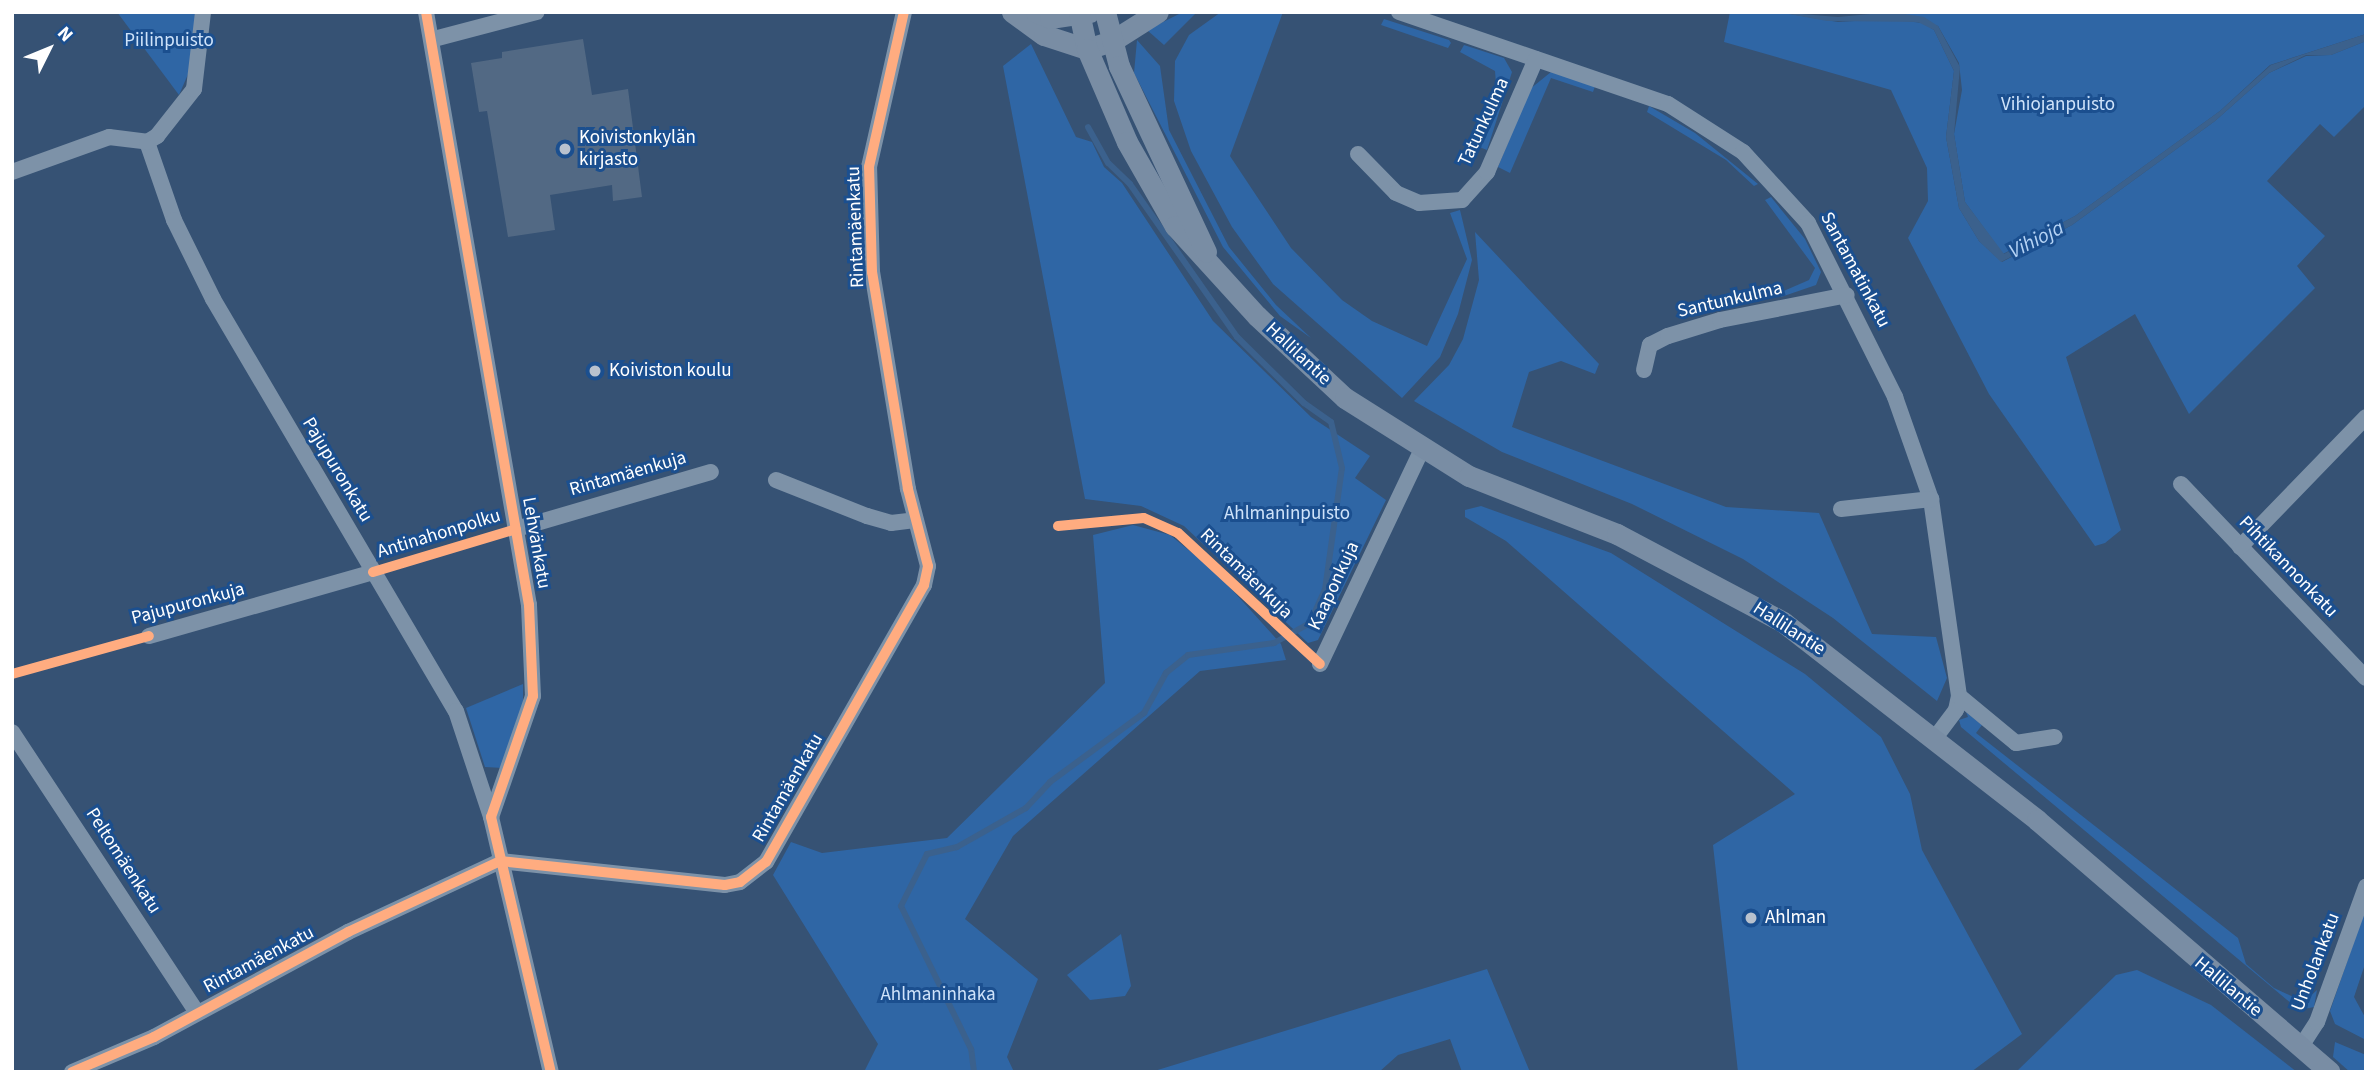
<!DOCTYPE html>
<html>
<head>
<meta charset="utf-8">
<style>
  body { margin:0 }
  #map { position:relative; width:2378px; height:1084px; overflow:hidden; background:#365274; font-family:"Source Sans 3",sans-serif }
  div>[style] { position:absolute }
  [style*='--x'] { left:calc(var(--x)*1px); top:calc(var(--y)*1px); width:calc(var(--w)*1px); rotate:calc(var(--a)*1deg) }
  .green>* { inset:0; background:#2f66a5 }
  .water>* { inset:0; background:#3b618d }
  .stream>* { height:6px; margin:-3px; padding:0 3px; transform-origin:3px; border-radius:3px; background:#3b618d }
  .building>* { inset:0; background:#526984 }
  .street>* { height:16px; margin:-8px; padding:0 8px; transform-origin:8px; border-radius:8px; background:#7d92a8 }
  .secondary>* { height:21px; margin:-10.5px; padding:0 10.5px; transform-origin:10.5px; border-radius:10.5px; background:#798da4 }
  .cycleway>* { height:10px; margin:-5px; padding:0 5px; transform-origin:5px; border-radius:5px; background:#ffac80 }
  .dots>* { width:19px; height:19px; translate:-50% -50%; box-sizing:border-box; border:4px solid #1b4f8f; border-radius:50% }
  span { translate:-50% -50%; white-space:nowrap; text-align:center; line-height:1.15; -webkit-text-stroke:6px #1b4f8f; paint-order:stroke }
  .park-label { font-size:19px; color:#cfe3fa }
  .street-label { font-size:19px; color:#fff }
  .poi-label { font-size:19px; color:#fff }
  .left { translate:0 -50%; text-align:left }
  .water-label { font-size:21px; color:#b5d3f5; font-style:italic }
  .frame { position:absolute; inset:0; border:14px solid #fff; pointer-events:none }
  .north { position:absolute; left:14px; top:14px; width:70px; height:70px; -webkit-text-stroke:5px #1b4f8f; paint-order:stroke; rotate:47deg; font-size:19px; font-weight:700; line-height:28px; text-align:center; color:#fff }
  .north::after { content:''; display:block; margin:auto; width:24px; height:32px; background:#fff; clip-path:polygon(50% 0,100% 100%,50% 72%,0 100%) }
</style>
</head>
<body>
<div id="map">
  <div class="green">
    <div style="clip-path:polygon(117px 12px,196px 12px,192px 65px,179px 95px)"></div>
    <div style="clip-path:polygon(1183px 12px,1197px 12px,1164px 45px,1147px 30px)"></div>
    <div style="clip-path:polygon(1221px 12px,1283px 12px,1230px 156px,1291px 248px,1342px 300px,1372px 321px,1427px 346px,1467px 259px,1450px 213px,1460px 210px,1472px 260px,1458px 314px,1440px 357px,1402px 398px,1273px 284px,1232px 227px,1191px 151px,1174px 101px,1175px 61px,1189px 35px)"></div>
    <div style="clip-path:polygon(1730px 12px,1778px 12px,1838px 22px,1887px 19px,1923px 23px,1934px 30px,1954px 71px,1946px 137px,1959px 208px,1979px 241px,2002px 262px,2072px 225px,2215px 121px,2269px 73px,2306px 56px,2331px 55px,2366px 41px,2366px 105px,2334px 137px,2320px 124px,2267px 181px,2325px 236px,2297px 266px,2315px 288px,2189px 414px,2135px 314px,2066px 357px,2121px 530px,2105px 543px,2095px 546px,1989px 394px,1908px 238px,1928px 201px,1927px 168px,1891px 90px,1724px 42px)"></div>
    <div style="clip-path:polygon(1892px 12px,2366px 12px,2366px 34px,2270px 65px,2220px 111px,2075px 216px,2003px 254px,1965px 202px,1954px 134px,1962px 90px,1959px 63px,1938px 26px)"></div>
    <div style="clip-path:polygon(1384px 19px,1449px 40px,1451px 43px,1448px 48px,1381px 25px)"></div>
    <div style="clip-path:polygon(1137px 40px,1160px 66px,1169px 130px,1229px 247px,1276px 305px,1311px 338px,1280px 316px,1223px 247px,1134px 73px)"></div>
    <div style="clip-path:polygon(1031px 44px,1076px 137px,1092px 142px,1104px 167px,1122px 183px,1213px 321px,1311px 417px,1370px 456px,1355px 478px,1386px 500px,1318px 640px,1308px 643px,1184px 526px,1141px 506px,1085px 499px,1003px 66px)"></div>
    <div style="clip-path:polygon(1464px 45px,1504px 58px,1512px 72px,1487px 150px,1474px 145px,1496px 84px,1495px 71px,1460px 52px)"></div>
    <div style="clip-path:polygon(1551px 72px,1595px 86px,1593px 92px,1551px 78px,1510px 173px,1498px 167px,1530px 89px)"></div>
    <div style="clip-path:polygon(1649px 106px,1695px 133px,1758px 184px,1754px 186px,1726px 160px,1647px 112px)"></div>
    <div style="clip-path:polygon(1771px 197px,1805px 239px,1821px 272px,1816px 285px,1781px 297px,1779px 293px,1809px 280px,1815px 268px,1765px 200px)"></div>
    <div style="clip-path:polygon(1475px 232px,1599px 364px,1595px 374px,1561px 361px,1529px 372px,1512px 427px,1726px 507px,1819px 513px,1872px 634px,1936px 637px,1947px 678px,1937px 701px,1833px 618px,1743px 559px,1632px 504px,1502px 452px,1414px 401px,1449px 365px,1463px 339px,1479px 280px)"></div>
    <div style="clip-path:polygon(1481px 506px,1611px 553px,1805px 674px,1881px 737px,1910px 794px,1922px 850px,2022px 1034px,1971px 1072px,1738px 1072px,1713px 845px,1795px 794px,1506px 541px,1465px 517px,1465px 510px)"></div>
    <div style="clip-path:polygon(1133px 525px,1170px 535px,1217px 573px,1281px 644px,1286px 660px,1200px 671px,1013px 836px,965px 919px,1038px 979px,1007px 1057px,1014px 1072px,864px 1072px,878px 1044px,773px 875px,791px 842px,822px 853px,947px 838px,1105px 683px,1093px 535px)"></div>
    <div style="clip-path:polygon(523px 684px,523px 704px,503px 768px,485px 767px,466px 708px)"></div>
    <div style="clip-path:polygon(1966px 712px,1982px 725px,1976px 733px,2238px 938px,2246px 964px,2274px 988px,2304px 1002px,2317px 990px,2314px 1007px,2299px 1010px,1961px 727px,1959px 720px,1968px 717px)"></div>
    <div style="clip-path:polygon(2366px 907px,2366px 961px,2354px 997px,2366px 1019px,2366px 1040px,2335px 1024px,2330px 1011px)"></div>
    <div style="clip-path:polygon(1121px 934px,1131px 986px,1125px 996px,1090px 1000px,1067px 975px)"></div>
    <div style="clip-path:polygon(1487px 969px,1530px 1072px,1462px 1072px,1450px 1039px,1398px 1055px,1379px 1072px,1151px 1072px)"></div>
    <div style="clip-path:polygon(2137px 970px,2211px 1005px,2297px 1072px,2016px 1072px,2116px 975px)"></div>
    <div style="clip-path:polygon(2335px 1042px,2366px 1055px,2366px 1072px,2350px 1072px,2333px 1057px)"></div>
  </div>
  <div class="water">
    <div style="clip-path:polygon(1778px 12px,1838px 17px,1892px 12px,1924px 17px,1938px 26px,1960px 67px,1954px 134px,1965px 202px,2004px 254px,2075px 216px,2220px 111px,2271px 65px,2366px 34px,2366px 41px,2331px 55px,2306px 55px,2269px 73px,2215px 121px,2072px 225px,2001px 262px,1979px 241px,1959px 208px,1946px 137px,1954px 71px,1934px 30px,1918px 22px,1827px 21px)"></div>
  </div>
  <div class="stream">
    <div style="--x:974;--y:1072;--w:23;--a:-97"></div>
    <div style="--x:971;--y:1049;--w:159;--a:-116.1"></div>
    <div style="--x:901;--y:906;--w:58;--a:-63.4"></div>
    <div style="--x:927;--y:854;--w:31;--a:-13"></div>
    <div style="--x:957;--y:847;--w:79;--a:-29.5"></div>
    <div style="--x:1026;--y:808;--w:35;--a:-47"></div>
    <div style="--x:1050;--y:782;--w:117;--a:-36.3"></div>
    <div style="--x:1144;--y:713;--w:46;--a:-61.2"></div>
    <div style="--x:1166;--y:673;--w:28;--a:-39"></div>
    <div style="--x:1188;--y:655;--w:87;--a:-7.9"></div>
    <div style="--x:1274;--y:643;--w:41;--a:-29.1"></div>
    <div style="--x:1310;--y:623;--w:36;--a:-66"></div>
    <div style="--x:1325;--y:590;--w:123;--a:-82.1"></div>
    <div style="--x:1342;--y:468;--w:47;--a:-103.4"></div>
    <div style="--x:1331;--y:422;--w:33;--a:-145"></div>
    <div style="--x:1304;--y:403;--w:94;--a:-135.4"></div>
    <div style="--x:1237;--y:337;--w:187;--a:-125"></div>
    <div style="--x:1130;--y:184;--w:30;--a:-136"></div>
    <div style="--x:1108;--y:163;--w:41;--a:-119.1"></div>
  </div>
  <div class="building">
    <div style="clip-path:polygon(583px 39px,592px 95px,628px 89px,642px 197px,613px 201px,612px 185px,550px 195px,555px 230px,508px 237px,487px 111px,479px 112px,471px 63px,502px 58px,502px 52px)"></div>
  </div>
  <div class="street">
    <div style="--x:426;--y:12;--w:602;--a:80.15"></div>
    <div style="--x:529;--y:605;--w:91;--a:87.5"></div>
    <div style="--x:533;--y:696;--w:128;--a:109.1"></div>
    <div style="--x:491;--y:817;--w:262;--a:76.8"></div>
    <div style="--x:1399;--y:12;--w:284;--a:18.9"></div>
    <div style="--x:1668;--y:104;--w:89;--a:32.6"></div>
    <div style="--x:1743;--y:152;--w:96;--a:47.5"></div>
    <div style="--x:1808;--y:223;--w:195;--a:63.4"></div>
    <div style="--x:1895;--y:397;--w:108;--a:70.6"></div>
    <div style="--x:1931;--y:499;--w:199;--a:81.9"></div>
    <div style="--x:1959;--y:696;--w:14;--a:102"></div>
    <div style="--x:1956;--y:710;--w:35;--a:127"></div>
    <div style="--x:434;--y:39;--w:106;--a:-14.7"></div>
    <div style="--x:147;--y:142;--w:83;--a:70.9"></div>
    <div style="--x:174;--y:220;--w:88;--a:63.7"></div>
    <div style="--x:213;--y:299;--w:478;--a:59.5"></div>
    <div style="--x:456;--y:711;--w:112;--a:71.7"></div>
    <div style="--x:1358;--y:154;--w:54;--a:45.7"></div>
    <div style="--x:1396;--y:193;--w:25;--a:23"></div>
    <div style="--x:1419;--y:203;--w:43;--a:-4"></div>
    <div style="--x:1462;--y:200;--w:38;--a:-48"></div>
    <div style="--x:1487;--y:172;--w:123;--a:-66.6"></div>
    <div style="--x:12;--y:172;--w:103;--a:-19.8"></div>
    <div style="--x:109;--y:137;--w:38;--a:7"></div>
    <div style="--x:147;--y:142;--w:12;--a:-31"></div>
    <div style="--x:157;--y:136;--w:60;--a:-51.8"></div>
    <div style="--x:194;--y:89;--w:78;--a:-83.3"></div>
    <div style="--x:1644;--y:370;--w:26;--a:-77"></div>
    <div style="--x:1650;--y:345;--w:20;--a:-27"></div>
    <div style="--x:1668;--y:336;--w:54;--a:-17.1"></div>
    <div style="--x:1720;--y:320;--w:129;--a:-11.1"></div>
    <div style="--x:776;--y:480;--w:98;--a:21.6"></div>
    <div style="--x:867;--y:516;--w:25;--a:16"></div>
    <div style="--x:891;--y:523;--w:24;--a:-7"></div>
    <div style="--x:2181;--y:484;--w:268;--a:46.4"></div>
    <div style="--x:1841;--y:509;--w:91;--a:-6.3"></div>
    <div style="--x:516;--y:529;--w:203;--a:-16.3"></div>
    <div style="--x:2240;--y:547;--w:181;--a:-45.9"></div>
    <div style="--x:149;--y:636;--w:233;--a:-15.9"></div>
    <div style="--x:1320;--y:664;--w:236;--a:-64.6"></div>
    <div style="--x:1959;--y:696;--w:74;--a:39.5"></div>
    <div style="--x:2016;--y:743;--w:39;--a:-9"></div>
    <div style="--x:12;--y:732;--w:336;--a:56.6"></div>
    <div style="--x:2300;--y:1048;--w:31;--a:-57"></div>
    <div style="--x:2317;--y:1022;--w:144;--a:-70.1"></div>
    <div style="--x:72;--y:1072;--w:89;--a:-23.1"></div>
    <div style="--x:154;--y:1037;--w:221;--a:-28.4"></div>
    <div style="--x:348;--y:932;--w:168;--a:-25"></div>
    <div style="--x:500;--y:861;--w:226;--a:6.1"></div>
    <div style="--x:725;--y:885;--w:15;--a:-11"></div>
    <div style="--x:740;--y:882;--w:33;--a:-38"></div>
    <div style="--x:766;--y:862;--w:319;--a:-60.3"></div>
    <div style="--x:924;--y:585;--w:19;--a:-78"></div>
    <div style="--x:928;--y:566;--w:80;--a:-104.6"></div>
    <div style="--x:908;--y:489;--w:220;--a:-99.4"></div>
    <div style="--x:872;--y:272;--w:105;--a:-91.6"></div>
    <div style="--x:869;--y:167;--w:159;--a:-77.3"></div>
  </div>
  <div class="secondary">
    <div style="--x:1012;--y:12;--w:39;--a:36"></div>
    <div style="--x:1044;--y:35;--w:45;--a:18"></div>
    <div style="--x:1087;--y:49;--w:26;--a:-18"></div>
    <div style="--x:1112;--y:41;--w:54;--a:-32.2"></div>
    <div style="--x:1036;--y:12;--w:15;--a:23"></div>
    <div style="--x:1050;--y:18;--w:40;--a:-8.5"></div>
    <div style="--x:1079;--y:12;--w:38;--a:78"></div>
    <div style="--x:1087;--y:49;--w:101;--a:66.7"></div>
    <div style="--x:1127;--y:142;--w:97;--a:60.3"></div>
    <div style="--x:1175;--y:226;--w:122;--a:47.7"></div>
    <div style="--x:1257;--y:316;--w:120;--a:43"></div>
    <div style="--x:1345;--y:398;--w:146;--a:32.2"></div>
    <div style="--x:1469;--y:476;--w:159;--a:21.4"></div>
    <div style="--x:1617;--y:534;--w:188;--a:27.9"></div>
    <div style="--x:1783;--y:622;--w:322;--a:37.9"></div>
    <div style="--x:2037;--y:820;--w:386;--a:40.7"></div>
    <div style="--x:1105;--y:12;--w:56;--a:75.5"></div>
    <div style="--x:1119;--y:66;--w:205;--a:64.9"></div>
  </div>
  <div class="cycleway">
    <div style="--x:426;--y:12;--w:602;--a:80.15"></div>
    <div style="--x:529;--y:605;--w:91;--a:87.5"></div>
    <div style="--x:533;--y:696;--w:128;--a:109.1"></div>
    <div style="--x:491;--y:817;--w:262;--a:76.8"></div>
    <div style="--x:1058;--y:526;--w:86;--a:-5.3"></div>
    <div style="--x:1144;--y:518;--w:37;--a:24"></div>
    <div style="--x:1178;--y:533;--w:193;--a:42.7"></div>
    <div style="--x:373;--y:572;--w:149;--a:-16.7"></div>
    <div style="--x:12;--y:674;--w:142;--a:-15.5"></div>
    <div style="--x:72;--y:1072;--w:89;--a:-23.1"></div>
    <div style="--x:154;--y:1037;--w:221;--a:-28.4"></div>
    <div style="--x:348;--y:932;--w:168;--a:-25"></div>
    <div style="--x:500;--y:861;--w:226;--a:6.1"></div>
    <div style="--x:725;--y:885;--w:15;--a:-11"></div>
    <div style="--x:740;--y:882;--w:33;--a:-38"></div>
    <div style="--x:766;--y:862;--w:319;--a:-60.3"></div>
    <div style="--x:924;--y:585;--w:19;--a:-78"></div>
    <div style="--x:928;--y:566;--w:80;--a:-104.6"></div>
    <div style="--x:908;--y:489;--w:220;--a:-99.4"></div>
    <div style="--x:872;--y:272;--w:105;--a:-91.6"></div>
    <div style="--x:869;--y:167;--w:159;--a:-77.3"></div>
  </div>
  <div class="dots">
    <div style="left:565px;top:149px;background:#b9c2ce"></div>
    <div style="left:595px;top:371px;background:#b9c2ce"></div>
    <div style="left:1751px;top:918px;background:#b9c2ce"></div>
  </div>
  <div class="park-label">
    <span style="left:169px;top:41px">Piilinpuisto</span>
    <span style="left:2058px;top:105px">Vihiojanpuisto</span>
    <span style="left:1287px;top:514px">Ahlmaninpuisto</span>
    <span style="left:938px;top:995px">Ahlmaninhaka</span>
  </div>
  <div class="street-label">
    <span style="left:1484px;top:122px;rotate:-65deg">Tatunkulma</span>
    <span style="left:856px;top:227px;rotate:-92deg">Rintamäenkatu</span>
    <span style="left:1855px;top:270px;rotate:62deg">Santamatinkatu</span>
    <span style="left:1730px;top:300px;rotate:-13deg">Santunkulma</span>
    <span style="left:1298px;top:354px;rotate:43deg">Hallilantie</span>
    <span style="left:337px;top:470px;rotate:59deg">Pajupuronkatu</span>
    <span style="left:628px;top:474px;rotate:-16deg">Rintamäenkuja</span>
    <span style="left:439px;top:534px;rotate:-17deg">Antinahonpolku</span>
    <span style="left:536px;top:543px;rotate:80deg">Lehvänkatu</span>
    <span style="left:2288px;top:567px;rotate:46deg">Pihtikannonkatu</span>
    <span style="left:1246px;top:574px;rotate:44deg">Rintamäenkuja</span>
    <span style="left:1334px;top:586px;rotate:-65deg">Kaaponkuja</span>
    <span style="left:188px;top:604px;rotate:-15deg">Pajupuronkuja</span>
    <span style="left:1789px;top:629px;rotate:33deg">Hallilantie</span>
    <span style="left:788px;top:788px;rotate:-60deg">Rintamäenkatu</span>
    <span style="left:123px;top:861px;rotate:57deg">Peltomäenkatu</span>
    <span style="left:259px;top:960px;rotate:-28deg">Rintamäenkatu</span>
    <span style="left:2316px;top:962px;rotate:-69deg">Unholankatu</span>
    <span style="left:2228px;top:987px;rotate:40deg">Hallilantie</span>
  </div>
  <div class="poi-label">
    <span class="left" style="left:579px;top:149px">Koivistonkylän<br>kirjasto</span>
    <span class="left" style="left:609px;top:371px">Koiviston koulu</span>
    <span class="left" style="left:1765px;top:918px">Ahlman</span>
  </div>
  <div class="water-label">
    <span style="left:2036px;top:239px;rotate:-27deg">Vihioja</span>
  </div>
  <div class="frame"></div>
  <div class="north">N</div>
</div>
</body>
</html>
